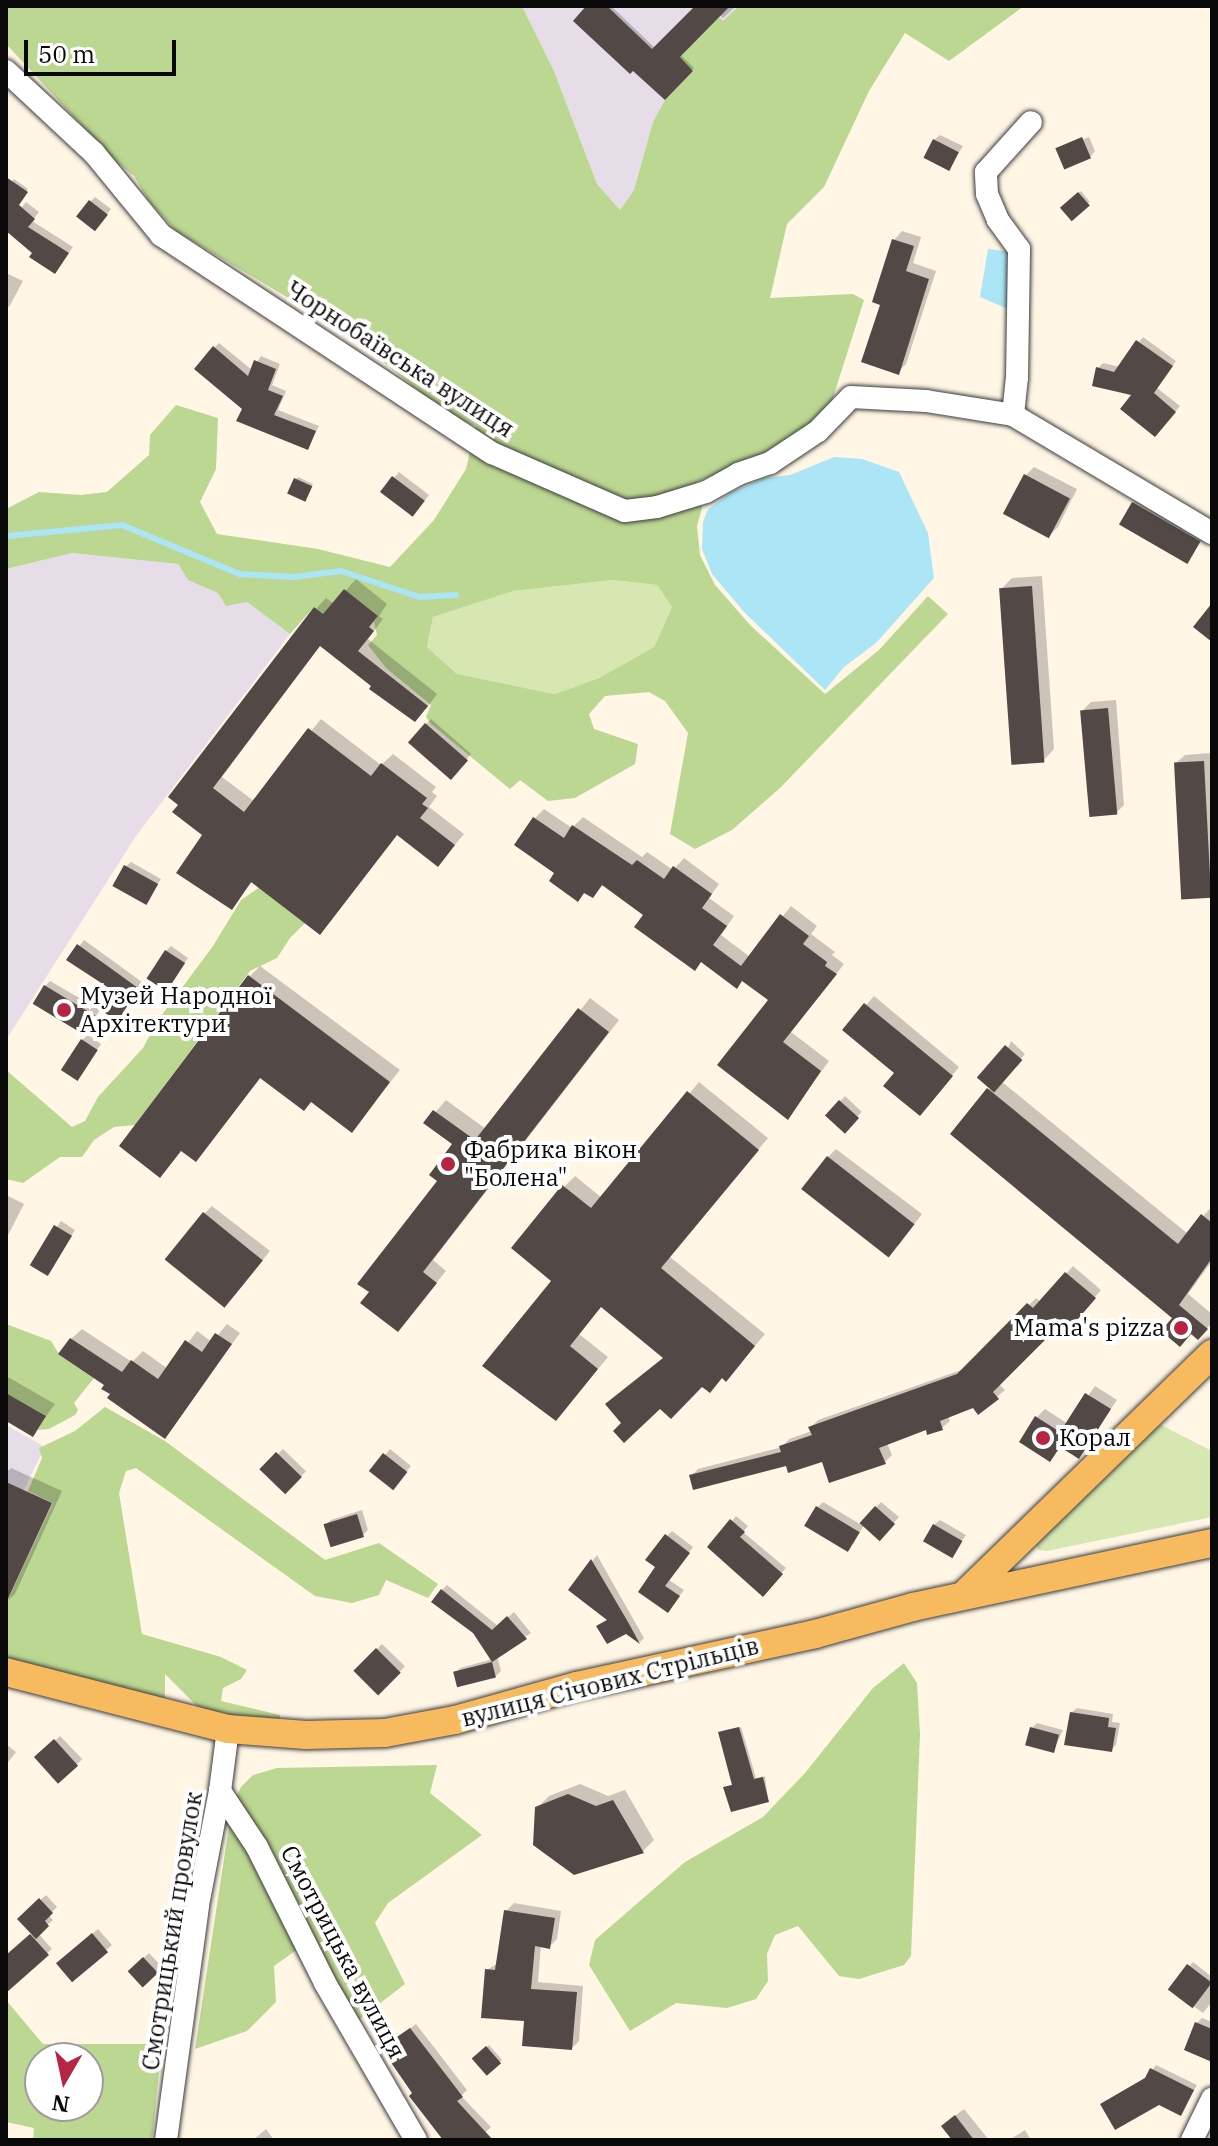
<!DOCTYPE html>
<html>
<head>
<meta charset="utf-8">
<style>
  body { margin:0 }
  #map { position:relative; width:1218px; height:2146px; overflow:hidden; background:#fff6e6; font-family:"IBM Plex Serif",serif }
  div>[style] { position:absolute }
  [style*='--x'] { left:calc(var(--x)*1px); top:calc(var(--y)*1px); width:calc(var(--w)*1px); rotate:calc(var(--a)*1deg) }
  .industrial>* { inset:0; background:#e6dde9 }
  .green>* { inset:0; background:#d6e7b2 }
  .forest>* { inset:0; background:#bcd792 }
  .water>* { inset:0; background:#ace5f5 }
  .shadow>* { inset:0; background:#0003; transform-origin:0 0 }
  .stream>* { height:6px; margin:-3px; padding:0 3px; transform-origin:3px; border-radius:3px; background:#ace5f5 }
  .building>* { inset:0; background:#524946; transform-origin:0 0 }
  .roads { filter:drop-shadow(0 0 2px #3c3c3c) drop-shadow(0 0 2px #3c3c3c) }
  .minor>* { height:22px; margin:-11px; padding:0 11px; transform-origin:11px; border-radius:11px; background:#fff }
  .major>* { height:28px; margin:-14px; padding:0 14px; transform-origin:14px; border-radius:14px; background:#f7ba5e }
  .dots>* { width:22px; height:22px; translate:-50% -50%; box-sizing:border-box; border:4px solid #fff; border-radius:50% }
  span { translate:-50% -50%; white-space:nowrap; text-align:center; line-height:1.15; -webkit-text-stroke:8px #fff; paint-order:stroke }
  .street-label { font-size:24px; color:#090909 }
  .poi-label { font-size:24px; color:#090909 }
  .left { translate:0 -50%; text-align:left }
  .right { translate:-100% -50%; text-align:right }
  .frame { position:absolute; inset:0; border:8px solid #090909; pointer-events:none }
  .north { position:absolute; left:24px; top:2042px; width:80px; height:80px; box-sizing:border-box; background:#fff; border:2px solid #9d9d9d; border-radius:50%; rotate:189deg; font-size:22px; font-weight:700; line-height:32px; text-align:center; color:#090909 }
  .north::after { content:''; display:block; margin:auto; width:28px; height:36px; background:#b62543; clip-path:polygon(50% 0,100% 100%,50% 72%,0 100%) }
  .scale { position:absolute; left:24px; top:40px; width:152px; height:36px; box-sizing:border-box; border:4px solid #090909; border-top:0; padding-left:10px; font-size:24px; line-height:28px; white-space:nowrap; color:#090909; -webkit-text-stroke:6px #fff; paint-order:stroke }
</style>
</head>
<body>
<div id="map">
  <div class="industrial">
    <div style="clip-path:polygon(522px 6px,739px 6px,723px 21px,719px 17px,680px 57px,693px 71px,665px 100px,653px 122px,634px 190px,620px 210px,597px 184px,554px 71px)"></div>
    <div style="clip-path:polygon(72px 553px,178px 564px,188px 580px,247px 602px,290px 634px,136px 836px,6px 1040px,6px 569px)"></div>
    <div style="clip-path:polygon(6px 1425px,45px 1447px,22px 1493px,6px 1596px)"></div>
  </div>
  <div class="green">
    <div style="clip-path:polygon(613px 580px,657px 585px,672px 607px,654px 647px,599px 678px,555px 694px,457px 674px,427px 647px,433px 617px,512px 591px)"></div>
    <div style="clip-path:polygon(1161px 1425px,1212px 1451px,1212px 1517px,1047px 1551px,1038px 1550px,1035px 1542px,1148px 1431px)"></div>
  </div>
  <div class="forest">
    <div style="clip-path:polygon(evenodd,6px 6px,522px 6px,554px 71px,597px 184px,620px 210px,634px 190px,653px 122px,665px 100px,693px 71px,680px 57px,719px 17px,723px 21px,739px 6px,1024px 6px,949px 61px,905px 33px,869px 91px,824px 187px,787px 224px,770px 298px,853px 294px,864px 300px,830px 407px,816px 425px,770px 454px,696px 482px,702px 508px,697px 526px,700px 555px,715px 585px,751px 626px,825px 694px,879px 650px,928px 596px,948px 614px,780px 788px,732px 830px,695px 849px,670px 834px,688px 733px,665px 701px,649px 692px,605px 696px,589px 714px,594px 729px,638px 744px,635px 764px,575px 798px,548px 801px,520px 780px,510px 789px,431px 724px,426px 717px,431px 705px,386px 668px,368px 645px,377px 635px,374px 622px,378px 616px,344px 589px,323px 614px,314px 607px,290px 634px,247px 602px,226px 606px,218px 593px,188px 580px,178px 564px,72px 553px,6px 569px,6px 509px,39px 492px,81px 495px,107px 492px,149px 455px,150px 435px,176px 405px,218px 418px,216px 469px,200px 502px,217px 534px,318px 549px,390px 567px,434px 520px,466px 469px,476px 426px,448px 415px,370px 351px,322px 318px,176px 231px,148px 200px,134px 176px,113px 159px,6px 44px,6px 6px,613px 580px,657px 585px,672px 607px,654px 647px,599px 678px,555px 694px,457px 674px,427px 647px,433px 617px,513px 591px,613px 580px)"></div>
    <div style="clip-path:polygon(260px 887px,305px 923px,290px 938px,277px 958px,250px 971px,135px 1125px,114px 1127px,94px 1140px,82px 1157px,60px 1157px,23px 1183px,6px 1179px,6px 1070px,72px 1127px,85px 1121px,98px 1097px,143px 1048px,158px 1020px,213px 946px,241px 900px)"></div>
    <div style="clip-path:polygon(6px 1324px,51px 1341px,59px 1354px,94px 1378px,74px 1403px,78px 1410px,75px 1415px,49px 1429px,38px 1430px,45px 1415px,6px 1393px)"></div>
    <div style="clip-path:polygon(105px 1407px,165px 1441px,325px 1560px,379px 1543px,438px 1584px,428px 1598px,386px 1580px,379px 1595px,352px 1603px,315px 1596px,136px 1468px,126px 1471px,119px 1493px,142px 1634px,221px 1657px,247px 1670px,241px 1679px,223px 1688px,221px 1701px,280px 1715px,280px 1721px,271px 1723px,199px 1708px,165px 1674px,165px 1698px,160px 1703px,6px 1659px,6px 1604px,53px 1503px,28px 1491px,42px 1458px,39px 1448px,75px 1431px)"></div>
    <div style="clip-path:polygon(904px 1663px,917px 1683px,920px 1734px,911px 1956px,904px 1965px,859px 1979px,839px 1976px,798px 1926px,775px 1935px,767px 1954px,768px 1981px,756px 1999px,727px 2008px,676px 2003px,630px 2031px,589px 1965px,595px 1940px,685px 1862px,763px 1817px,805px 1773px,873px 1688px)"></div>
    <div style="clip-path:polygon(437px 1765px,430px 1793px,482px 1835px,388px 1903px,375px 1923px,405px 1984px,357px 2021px,305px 1944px,274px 1966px,276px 2002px,247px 2031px,195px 2049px,232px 1807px,241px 1787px,253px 1775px,277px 1768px)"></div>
    <div style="clip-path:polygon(evenodd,6px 2000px,43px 2044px,162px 2044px,152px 2140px,33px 2140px,34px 2128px,6px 2122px,6px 2000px,88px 2058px,88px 2106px,40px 2106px,40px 2058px,88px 2058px)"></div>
  </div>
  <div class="water">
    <div style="clip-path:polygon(988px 249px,1012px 252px,1010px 310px,980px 297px)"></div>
    <div style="clip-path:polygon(834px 457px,862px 459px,899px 472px,928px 533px,934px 578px,876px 643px,844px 667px,825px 690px,745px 613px,712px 574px,702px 549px,703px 522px,708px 509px,732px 492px,764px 478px,790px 475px)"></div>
  </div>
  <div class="shadow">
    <div style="clip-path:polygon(585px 6px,611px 6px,655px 48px,695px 6px,736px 6px,723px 18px,719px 14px,680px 54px,694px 68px,665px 97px)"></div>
    <div style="clip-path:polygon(940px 135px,963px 146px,949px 168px,934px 140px)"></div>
    <div style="clip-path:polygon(1089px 137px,1095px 151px,1090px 157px,1058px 149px)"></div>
    <div style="clip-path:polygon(14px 179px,28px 189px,17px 205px,6px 197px,6px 189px)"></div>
    <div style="left:1081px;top:191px;width:14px;height:25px;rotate:51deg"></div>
    <div style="clip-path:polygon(95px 197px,111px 209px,100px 223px,90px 202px)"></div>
    <div style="clip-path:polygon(26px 202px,39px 212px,32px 221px,73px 247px,55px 272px,6px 228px)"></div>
    <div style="clip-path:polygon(902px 231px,921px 237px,913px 263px,936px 271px,906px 364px,898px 372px,894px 240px)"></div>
    <div style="clip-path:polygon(6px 273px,23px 281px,9px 307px,6px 305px)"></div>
    <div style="clip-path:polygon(1143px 337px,1176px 361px,1157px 388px,1180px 406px,1160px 430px,1135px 394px,1098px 368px,1103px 363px,1120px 367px)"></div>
    <div style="clip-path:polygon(219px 343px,252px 370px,261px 356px,280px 364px,272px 385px,286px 391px,278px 410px,319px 426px,307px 448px,244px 408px,214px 348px)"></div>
    <div style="clip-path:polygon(1034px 467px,1077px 489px,1058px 527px,1050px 535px,1026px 475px)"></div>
    <div style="clip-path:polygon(399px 472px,429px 495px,418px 510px,382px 492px)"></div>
    <div style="clip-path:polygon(298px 477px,313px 484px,306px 498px,296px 479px)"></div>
    <div style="clip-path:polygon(1138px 498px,1204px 536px,1187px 563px,1133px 503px)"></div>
    <div style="clip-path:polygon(1042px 576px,1054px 749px,1043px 761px,1001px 589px,1012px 578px)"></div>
    <div style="clip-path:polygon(356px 579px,387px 604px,379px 616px,383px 619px,368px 639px,437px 694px,426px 709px,374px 686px,321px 644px,222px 777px,254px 801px,321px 719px,381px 765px,393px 754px,436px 787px,432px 792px,437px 796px,429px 807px,464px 834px,438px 865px,398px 834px,320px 932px,253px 881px,232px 907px,204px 834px,175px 812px,316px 609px,326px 598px,334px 604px)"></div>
    <div style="clip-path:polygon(1116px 700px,1124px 805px,1116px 813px,1082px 711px,1091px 702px)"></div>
    <div style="clip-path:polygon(431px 719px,471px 754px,456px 772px,426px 724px)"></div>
    <div style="clip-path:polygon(1211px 753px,1212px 894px,1210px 896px,1176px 763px,1185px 755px)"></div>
    <div style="clip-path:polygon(544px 809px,572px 828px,583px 817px,642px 857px,647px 852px,673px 870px,684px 858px,719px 884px,709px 898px,734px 916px,721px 935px,750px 957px,791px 906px,817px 926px,811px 934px,835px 952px,832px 955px,844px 964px,791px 1032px,829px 1061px,788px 1117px,771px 999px,743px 979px,702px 960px,604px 884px,592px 896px,586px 891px,578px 899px,557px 872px,535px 818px)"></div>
    <div style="clip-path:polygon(131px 862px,161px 879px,146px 903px,125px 867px)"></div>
    <div style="clip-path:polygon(84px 940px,142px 982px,123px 1013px,115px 989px,69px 960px)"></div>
    <div style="clip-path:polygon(171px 946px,188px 958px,170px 984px,166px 951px)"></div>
    <div style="clip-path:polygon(260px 966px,400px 1070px,352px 1130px,312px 1100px,262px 1076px,196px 1160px,182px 1149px,160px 1175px,249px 977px)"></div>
    <div style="clip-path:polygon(50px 981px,100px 1010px,85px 1032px,45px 986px)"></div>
    <div style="clip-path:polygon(874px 996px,959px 1067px,928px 1105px,866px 1005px)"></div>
    <div style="clip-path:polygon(590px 998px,619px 1020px,433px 1260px,446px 1271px,398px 1330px,440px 1180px,455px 1144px,426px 1123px,446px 1100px,486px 1129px)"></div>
    <div style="clip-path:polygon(88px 1035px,101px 1044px,82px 1073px,82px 1040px)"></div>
    <div style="clip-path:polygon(1011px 1041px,1025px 1054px,1001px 1081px,1188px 1234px,1212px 1206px,1212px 1261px,1188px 1294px,1212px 1314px,1212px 1323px,1198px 1338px,953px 1133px,991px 1087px)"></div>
    <div style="clip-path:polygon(699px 1082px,768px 1138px,670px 1257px,765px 1334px,736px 1368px,623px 1423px,665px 1357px,602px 1305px,579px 1334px,608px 1357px,566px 1407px,554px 1281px,564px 1187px,575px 1176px,602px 1198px)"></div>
    <div style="left:845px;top:1096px;width:23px;height:25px;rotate:43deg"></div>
    <div style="clip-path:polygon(836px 1149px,922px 1214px,898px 1246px,828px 1157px)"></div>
    <div style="clip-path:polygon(6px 1195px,24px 1204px,6px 1239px)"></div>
    <div style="clip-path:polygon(212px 1206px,270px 1251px,234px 1296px,204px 1214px)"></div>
    <div style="clip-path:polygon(61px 1221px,75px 1230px,51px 1268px,32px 1264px)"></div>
    <div style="clip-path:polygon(1073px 1266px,1101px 1290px,1072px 1324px,1057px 1325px,999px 1384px,1005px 1390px,979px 1412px,973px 1406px,948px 1416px,950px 1421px,942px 1428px,927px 1428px,887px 1443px,892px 1455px,885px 1462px,823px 1460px,691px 1476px,698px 1469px,782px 1447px,789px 1439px,812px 1431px,811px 1427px,818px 1420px,967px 1368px,1036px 1298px,1041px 1302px)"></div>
    <div style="clip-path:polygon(227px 1324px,240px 1333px,165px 1436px,113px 1393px,71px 1339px,82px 1329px,132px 1362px,143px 1351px,168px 1369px,197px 1331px,212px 1342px)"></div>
    <div style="clip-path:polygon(6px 1376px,55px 1404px,33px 1434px,6px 1419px)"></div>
    <div style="clip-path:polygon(1095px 1386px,1117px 1400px,1079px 1456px,1062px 1446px,1050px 1459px,1037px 1417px,1045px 1409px,1068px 1424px)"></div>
    <div style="left:283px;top:1449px;width:32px;height:30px;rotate:44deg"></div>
    <div style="clip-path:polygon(390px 1449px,411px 1466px,398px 1482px,372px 1471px)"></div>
    <div style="clip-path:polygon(11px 1468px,62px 1491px,15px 1594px,6px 1602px,6px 1473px)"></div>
    <div style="clip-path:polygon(823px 1502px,860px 1524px,881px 1502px,899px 1517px,880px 1538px,864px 1525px,853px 1544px,818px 1507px)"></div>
    <div style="clip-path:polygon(362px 1510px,368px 1530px,363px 1535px,325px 1525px,331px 1520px)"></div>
    <div style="clip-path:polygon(736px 1516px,748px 1526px,743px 1532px,786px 1568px,763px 1595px,732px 1521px)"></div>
    <div style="clip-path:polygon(940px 1520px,966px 1535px,952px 1555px,934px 1525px)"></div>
    <div style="clip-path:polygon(672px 1531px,693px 1547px,669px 1580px,684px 1590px,668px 1611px,657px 1567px,667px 1536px)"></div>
    <div style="clip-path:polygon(597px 1555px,644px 1638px,640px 1642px,626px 1631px,599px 1626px,609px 1619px,570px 1590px)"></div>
    <div style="clip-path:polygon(447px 1585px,498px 1626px,514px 1612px,531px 1633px,497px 1656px,501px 1671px,495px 1677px,455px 1673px,460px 1668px,493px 1659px,442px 1590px)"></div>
    <div style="left:382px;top:1644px;width:32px;height:37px;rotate:44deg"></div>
    <div style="clip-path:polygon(1077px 1708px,1113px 1714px,1112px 1722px,1120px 1723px,1116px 1745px,1111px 1750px,1071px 1713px)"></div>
    <div style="clip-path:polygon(1037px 1723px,1063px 1730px,1053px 1751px,1032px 1728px)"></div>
    <div style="clip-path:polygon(741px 1727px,756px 1778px,765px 1776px,768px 1800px,725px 1787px,734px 1784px,723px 1731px)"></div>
    <div style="left:60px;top:1736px;width:32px;height:31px;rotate:46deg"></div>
    <div style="clip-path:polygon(6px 1744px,16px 1752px,6px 1765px)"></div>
    <div style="clip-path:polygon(580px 1784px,608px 1796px,625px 1790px,654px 1840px,643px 1851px,537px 1808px,549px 1796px)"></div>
    <div style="clip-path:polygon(46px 1895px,57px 1907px,49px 1915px,53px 1920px,38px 1933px,52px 1949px,10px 1986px,6px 1981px,6px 1957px,33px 1933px,20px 1919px)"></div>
    <div style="clip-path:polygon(514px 1903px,561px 1911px,557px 1939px,550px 1946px,541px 1945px,538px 1982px,583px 1986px,579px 2041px,572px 2048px,526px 2020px,487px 1970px,498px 1963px,506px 1911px)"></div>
    <div style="clip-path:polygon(98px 1929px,112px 1945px,72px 1980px,64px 1958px)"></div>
    <div style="left:149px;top:1953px;width:19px;height:26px;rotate:47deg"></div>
    <div style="clip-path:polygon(1193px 1962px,1212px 1977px,1212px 2002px,1203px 2013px,1171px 1990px)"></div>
    <div style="clip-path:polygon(1202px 2018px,1212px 2022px,1212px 2057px,1197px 2023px)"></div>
    <div style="clip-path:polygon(416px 2024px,467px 2090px,461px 2096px,491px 2127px,478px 2140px,446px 2140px,415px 2092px,389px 2043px)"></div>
    <div style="left:489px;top:2045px;width:20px;height:21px;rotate:49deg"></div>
    <div style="clip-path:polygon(1156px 2065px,1197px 2085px,1181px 2114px,1159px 2103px,1103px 2104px,1148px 2076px)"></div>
    <div style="clip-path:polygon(964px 2109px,989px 2140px,955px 2140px,952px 2118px)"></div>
    <div style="clip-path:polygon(266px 2129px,274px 2140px,253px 2140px)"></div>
    <div style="clip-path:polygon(1025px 2130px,1031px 2140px,1009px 2140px)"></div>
  </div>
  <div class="stream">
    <div style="--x:6;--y:536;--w:117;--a:-5.4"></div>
    <div style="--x:122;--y:525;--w:128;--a:22.6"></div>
    <div style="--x:240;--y:574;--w:54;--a:3.2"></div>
    <div style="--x:294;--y:577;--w:47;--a:-7.3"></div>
    <div style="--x:341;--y:571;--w:82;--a:18.4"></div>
    <div style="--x:419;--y:597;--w:37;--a:-3"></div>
  </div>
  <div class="building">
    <div style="clip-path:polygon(586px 6px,607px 6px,652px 49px,695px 6px,730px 6px,680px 57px,693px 71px,665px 100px,633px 71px,630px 74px,573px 21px)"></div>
    <div style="left:1082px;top:137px;width:23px;height:29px;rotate:67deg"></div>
    <div style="left:933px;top:139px;width:29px;height:21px;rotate:27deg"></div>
    <div style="clip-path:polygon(6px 177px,28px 192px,19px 205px,35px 219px,28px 227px,69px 253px,55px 274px,29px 257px,32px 253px,6px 231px)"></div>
    <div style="left:1078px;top:192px;width:18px;height:24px;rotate:49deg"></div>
    <div style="left:89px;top:200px;width:24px;height:21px;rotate:38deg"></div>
    <div style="clip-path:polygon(892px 239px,914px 246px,906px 271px,929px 279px,899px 375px,861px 362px,880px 305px,872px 302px)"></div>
    <div style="clip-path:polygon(1136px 340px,1173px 366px,1154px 393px,1176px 412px,1155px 437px,1120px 409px,1131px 395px,1092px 386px,1096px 367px,1114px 372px)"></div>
    <div style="clip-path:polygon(213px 346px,248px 376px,254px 360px,276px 369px,268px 390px,283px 396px,274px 415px,316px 431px,308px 450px,236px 421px,242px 409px,194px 369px)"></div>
    <div style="left:1024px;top:474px;width:52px;height:45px;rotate:28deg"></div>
    <div style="left:392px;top:476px;width:41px;height:20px;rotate:37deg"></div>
    <div style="left:294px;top:478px;width:20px;height:17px;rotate:24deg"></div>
    <div style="left:1132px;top:502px;width:79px;height:26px;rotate:30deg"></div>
    <div style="left:1032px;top:586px;width:177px;height:33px;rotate:86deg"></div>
    <div style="clip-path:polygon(344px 589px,378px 616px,369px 627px,374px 631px,358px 651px,428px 706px,415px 722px,369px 689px,371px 686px,320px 646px,213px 788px,244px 812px,308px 728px,371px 776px,381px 763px,427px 798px,422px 804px,428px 808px,420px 818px,455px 845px,438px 867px,397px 835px,320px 935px,251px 882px,232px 910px,176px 873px,202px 835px,172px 812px,178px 805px,168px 797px,314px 607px,323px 614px)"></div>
    <div style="clip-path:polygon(1212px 603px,1212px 642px,1193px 627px)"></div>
    <div style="left:1108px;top:708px;width:107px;height:28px;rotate:85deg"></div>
    <div style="left:425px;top:723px;width:57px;height:26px;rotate:41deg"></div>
    <div style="left:1204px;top:761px;width:137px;height:30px;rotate:87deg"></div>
    <div style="clip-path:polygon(533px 817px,564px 838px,572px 825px,632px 865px,637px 860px,664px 879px,673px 866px,712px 894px,702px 908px,727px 926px,713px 945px,741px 966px,780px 914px,809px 936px,803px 944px,827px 962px,825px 966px,837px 974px,783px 1042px,821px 1071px,788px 1120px,717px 1065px,768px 1000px,742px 981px,737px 989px,701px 962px,695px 971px,634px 927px,643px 915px,602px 885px,593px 898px,584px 893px,578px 902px,549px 881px,554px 873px,514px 845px)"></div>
    <div style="left:124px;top:865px;width:39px;height:24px;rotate:29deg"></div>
    <div style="clip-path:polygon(77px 944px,138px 988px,118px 1021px,100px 1010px,112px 990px,66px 960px)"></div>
    <div style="left:165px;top:950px;width:24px;height:34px;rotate:33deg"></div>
    <div style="clip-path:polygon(248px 975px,390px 1082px,352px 1133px,311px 1102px,304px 1111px,260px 1078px,196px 1162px,181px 1151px,160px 1178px,119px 1146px)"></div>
    <div style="left:44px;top:985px;width:61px;height:22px;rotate:31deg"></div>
    <div style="clip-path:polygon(864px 1003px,953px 1076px,920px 1116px,883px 1086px,894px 1073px,842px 1030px)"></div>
    <div style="clip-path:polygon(578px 1008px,609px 1032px,423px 1272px,437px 1283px,398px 1332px,360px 1303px,369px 1292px,357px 1284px,437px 1181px,429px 1175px,452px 1144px,423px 1123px,433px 1110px,475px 1140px)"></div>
    <div style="left:81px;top:1039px;width:20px;height:37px;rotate:33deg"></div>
    <div style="left:1005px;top:1045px;width:23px;height:43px;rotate:41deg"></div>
    <div style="clip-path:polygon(987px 1088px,1178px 1244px,1201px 1214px,1212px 1223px,1212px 1258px,1179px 1305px,1208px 1329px,1198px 1340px,1191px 1334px,1180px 1347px,1161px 1331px,1172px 1318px,950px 1134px)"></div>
    <div style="clip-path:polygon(687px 1091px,759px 1150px,661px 1268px,755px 1346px,726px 1382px,722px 1378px,710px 1393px,702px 1387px,671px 1419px,660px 1409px,624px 1443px,613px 1431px,621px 1423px,605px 1404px,663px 1358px,601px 1307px,570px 1346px,598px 1369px,556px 1421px,482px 1366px,551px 1281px,511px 1248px,562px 1185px,591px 1208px)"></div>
    <div style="left:839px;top:1100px;width:27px;height:21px;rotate:42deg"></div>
    <div style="left:827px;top:1156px;width:111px;height:42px;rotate:38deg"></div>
    <div style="left:203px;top:1212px;width:77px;height:61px;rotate:39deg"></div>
    <div style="left:54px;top:1225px;width:21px;height:47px;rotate:31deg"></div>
    <div style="clip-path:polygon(1065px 1272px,1096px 1298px,1065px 1334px,1057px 1328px,993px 1392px,999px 1399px,978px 1415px,973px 1408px,940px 1421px,943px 1430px,927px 1435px,926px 1430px,879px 1448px,886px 1464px,829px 1483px,822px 1462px,788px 1473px,786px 1466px,693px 1490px,689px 1475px,781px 1452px,779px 1446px,812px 1435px,808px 1427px,957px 1374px,1027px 1303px,1033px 1308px)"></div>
    <div style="clip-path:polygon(215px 1333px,232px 1344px,165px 1439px,107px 1398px,110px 1394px,101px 1389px,104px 1385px,58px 1354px,70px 1338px,122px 1372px,131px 1360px,158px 1379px,185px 1340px,202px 1352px)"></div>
    <div style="clip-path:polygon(6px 1393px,46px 1416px,33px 1437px,6px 1421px)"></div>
    <div style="clip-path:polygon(1085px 1393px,1111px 1409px,1079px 1459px,1060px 1447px,1050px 1462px,1019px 1442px,1035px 1416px,1060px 1432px)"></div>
    <div style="left:276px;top:1452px;width:36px;height:24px;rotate:44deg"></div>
    <div style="left:383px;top:1453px;width:31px;height:23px;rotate:38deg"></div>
    <div style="clip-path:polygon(6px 1482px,52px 1503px,6px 1603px)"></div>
    <div style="left:816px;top:1506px;width:51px;height:23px;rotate:31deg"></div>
    <div style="left:875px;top:1506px;width:27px;height:23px;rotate:42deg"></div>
    <div style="left:357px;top:1514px;width:24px;height:35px;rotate:73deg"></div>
    <div style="clip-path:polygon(730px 1519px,745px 1532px,740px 1537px,783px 1574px,763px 1597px,707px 1547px)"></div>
    <div style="left:933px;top:1524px;width:34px;height:20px;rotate:30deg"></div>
    <div style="clip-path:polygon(665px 1534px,690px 1553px,665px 1586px,680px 1596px,668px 1613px,638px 1592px,655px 1567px,645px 1560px)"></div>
    <div style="clip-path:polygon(591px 1559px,628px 1622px,640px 1644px,626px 1634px,607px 1644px,596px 1626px,607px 1620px,568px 1590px)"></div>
    <div style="clip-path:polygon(441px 1589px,492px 1630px,507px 1616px,527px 1639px,492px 1662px,473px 1633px,431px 1602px)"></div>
    <div style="left:376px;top:1648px;width:35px;height:32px;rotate:45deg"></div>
    <div style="left:492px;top:1662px;width:16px;height:40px;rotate:76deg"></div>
    <div style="clip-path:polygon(1070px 1712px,1109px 1718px,1108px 1727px,1116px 1728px,1112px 1752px,1064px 1745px)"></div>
    <div style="clip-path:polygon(739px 1727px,754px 1779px,763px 1777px,769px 1802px,731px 1812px,723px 1787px,732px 1785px,718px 1732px)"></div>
    <div style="left:1030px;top:1727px;width:30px;height:19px;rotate:15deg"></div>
    <div style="left:54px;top:1739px;width:36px;height:27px;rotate:48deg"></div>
    <div style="clip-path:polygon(568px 1794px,596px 1806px,613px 1800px,644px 1853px,574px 1875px,533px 1845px,535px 1807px)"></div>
    <div style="clip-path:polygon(39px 1898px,53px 1913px,45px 1921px,49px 1926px,36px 1939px,17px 1919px)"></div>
    <div style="clip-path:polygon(504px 1910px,555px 1918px,550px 1949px,535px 1946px,531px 1989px,577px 1992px,572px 2050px,522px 2046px,524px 2021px,481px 2018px,485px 1969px,495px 1970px)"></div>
    <div style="left:92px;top:1933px;width:25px;height:47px;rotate:50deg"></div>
    <div style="clip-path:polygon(30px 1934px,49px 1955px,6px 1993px,6px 1955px)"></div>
    <div style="left:143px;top:1957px;width:22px;height:21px;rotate:47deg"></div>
    <div style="left:1187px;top:1964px;width:31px;height:32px;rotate:37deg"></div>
    <div style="clip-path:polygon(1195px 2022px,1212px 2029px,1212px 2062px,1184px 2050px)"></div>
    <div style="clip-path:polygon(410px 2028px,463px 2097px,457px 2101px,493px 2140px,443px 2140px,409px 2096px,412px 2093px,381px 2048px)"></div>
    <div style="left:486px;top:2046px;width:23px;height:19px;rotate:49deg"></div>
    <div style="clip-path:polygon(1150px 2068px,1194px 2090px,1181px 2116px,1159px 2105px,1115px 2130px,1100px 2104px,1145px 2078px)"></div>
    <div style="clip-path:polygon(955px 2115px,974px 2140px,952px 2140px,941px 2126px)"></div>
  </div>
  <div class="roads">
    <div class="minor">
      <div style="--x:6;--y:71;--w:120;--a:43"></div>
      <div style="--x:94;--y:153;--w:106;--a:50.7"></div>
      <div style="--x:161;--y:235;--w:396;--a:33.4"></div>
      <div style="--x:492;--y:453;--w:145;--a:23.6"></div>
      <div style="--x:625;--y:511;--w:32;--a:-7"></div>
      <div style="--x:657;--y:507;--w:51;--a:-17"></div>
      <div style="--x:706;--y:492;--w:37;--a:-29"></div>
      <div style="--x:738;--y:474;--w:34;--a:-19"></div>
      <div style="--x:770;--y:463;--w:58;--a:-33.7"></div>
      <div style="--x:818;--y:431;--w:47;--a:-45.9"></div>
      <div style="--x:851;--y:397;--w:75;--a:3.1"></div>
      <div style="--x:926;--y:401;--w:88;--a:9.1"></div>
      <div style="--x:1013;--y:415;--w:231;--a:30.7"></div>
      <div style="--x:1013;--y:415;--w:37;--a:-84"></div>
      <div style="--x:1017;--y:378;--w:129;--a:-89.1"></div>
      <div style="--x:1019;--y:249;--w:36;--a:-126"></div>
      <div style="--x:998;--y:220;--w:28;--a:-113"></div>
      <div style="--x:987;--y:194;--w:22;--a:-93"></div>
      <div style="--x:986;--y:172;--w:67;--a:-48"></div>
      <div style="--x:220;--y:1791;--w:67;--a:56.5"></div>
      <div style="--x:257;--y:1847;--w:152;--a:63.4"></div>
      <div style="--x:325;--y:1983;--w:181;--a:59.9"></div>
      <div style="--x:166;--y:2140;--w:237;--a:-82.2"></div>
      <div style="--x:198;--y:1905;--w:116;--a:-79.1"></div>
      <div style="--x:220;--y:1791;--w:63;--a:-82.6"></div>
      <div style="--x:1192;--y:2140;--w:46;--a:-64"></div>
    </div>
    <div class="major">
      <div style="--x:964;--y:1595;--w:346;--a:-44.2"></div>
      <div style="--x:6;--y:1672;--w:229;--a:14.4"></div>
      <div style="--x:228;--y:1729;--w:78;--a:4.4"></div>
      <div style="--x:306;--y:1735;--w:79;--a:-1.5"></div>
      <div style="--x:385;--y:1733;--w:71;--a:-10.5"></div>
      <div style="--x:455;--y:1720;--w:127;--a:-15.6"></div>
      <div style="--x:577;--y:1686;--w:244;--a:-12.3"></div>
      <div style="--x:815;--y:1634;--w:102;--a:-15.4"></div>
      <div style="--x:913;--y:1607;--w:306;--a:-12.1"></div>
    </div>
  </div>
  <div class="dots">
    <div style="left:64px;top:1010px;background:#b62543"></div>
    <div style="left:448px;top:1164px;background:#b62543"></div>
    <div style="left:1181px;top:1328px;background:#b62543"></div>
    <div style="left:1043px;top:1438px;background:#b62543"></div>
  </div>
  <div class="street-label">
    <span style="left:400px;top:359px;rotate:33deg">Чорнобаївська вулиця</span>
    <span style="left:610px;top:1682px;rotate:-14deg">вулиця Січових Стрільців</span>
    <span style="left:172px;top:1931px;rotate:-81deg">Смотрицький провулок</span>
    <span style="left:343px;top:1952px;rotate:62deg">Смотрицька вулиця</span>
  </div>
  <div class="poi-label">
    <span class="left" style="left:80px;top:1010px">Музей Народної<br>Архітектури</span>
    <span class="left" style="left:464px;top:1164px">Фабрика вікон<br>"Болена"</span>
    <span class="right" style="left:1165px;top:1328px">Mama's pizza</span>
    <span class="left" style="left:1059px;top:1438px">Корал</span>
  </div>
  <div class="frame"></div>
  <div class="north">N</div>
  <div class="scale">50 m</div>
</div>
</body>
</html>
